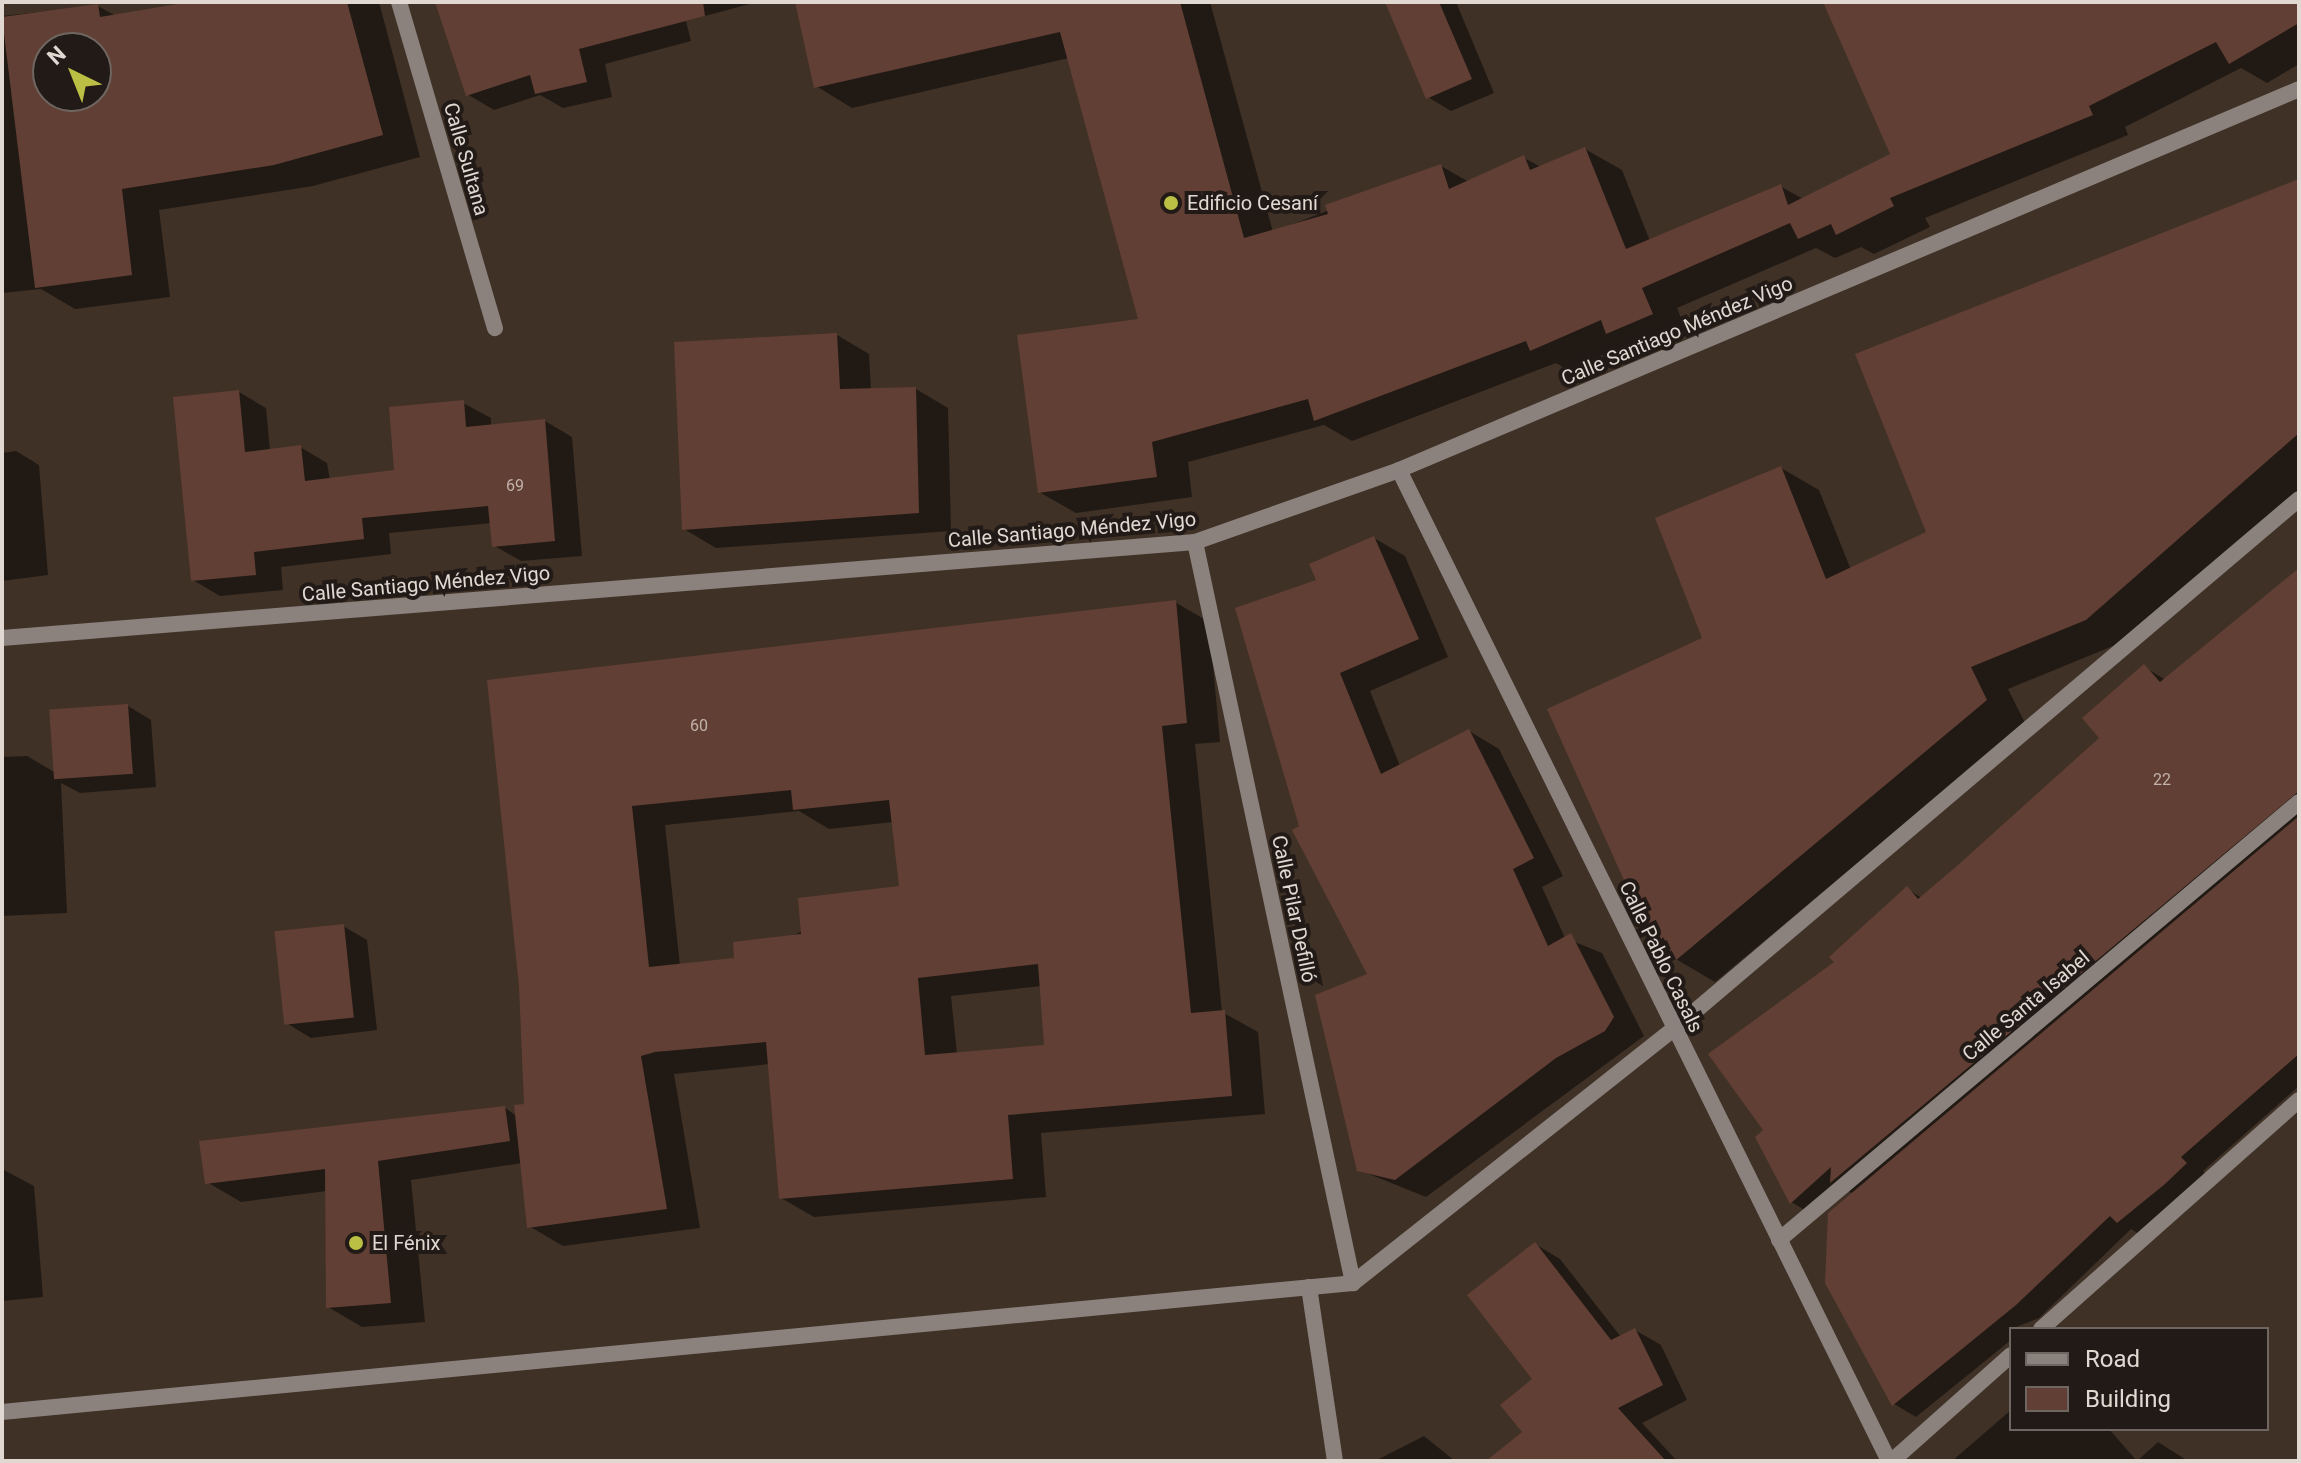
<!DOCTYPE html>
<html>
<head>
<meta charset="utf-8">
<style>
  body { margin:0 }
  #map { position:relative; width:2301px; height:1463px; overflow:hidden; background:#3f3126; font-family:Roboto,sans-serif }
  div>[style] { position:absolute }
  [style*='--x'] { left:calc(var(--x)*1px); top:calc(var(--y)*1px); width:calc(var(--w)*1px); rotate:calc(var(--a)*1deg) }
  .shadow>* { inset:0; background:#0007 }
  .building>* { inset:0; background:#623f34; transform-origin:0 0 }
  .minor>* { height:16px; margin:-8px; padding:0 8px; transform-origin:8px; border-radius:8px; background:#8b827e }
  .tertiary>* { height:16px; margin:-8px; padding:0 8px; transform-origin:8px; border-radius:8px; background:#8b827e }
  .dots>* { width:22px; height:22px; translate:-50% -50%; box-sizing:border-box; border:4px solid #211a16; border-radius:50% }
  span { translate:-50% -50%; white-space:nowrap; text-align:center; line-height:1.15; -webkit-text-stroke:8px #211a16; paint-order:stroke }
  .number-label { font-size:16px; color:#c1b2aa }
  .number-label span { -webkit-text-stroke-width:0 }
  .street-label { font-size:20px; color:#e1d8d1 }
  .poi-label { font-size:20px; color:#e1d8d1 }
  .left { translate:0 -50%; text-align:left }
  .frame { position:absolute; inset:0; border:4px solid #e1d8d1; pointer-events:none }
  .legend { position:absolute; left:2009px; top:1327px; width:260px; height:104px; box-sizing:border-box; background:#211a16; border:2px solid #6e6661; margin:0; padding:10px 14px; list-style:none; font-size:24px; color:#e1d8d1 }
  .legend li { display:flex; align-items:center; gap:16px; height:40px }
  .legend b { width:40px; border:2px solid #6e6661 }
  .north { position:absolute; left:32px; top:32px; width:80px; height:80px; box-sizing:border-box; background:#211a16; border:2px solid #6e6661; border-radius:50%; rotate:317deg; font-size:22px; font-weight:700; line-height:32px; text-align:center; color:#e1d8d1 }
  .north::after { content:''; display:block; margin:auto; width:28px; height:36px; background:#bbc045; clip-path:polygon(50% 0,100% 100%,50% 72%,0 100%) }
</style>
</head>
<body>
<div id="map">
  <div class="shadow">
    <div style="clip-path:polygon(evenodd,201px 2px,379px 2px,420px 157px,313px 186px,159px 210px,170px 297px,75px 309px,41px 289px,2px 293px,2px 16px,98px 6px,116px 16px,201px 2px,48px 48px,96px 48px,96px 96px,48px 96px,48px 48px)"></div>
    <div style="clip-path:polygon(437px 2px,757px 2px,686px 21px,691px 41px,605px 64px,612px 97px,563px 108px,540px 95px,494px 110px,467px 94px)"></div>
    <div style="clip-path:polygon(810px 2px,1210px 2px,1273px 232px,1441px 166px,1469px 182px,1524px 158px,1541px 167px,1585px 149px,1622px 170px,1650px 241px,1780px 186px,1803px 199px,1893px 155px,1825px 2px,2299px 2px,2299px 64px,2267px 83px,2241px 68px,2125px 127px,2128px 135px,1925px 218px,1930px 227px,1874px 254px,1861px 247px,1835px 258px,1816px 248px,1677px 308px,1688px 335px,1644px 353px,1628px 344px,1568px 370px,1556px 363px,1352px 441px,1324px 425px,1188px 462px,1192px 497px,1076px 513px,1039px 492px,1141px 320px,1069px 58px,852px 108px,816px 86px)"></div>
    <div style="clip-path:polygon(1387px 2px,1456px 2px,1494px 93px,1451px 111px,1428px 97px)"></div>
    <div style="clip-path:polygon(2299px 180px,2299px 490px,2125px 641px,2008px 689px,2025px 723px,1715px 982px,1657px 948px,1550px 710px,1705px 639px,1781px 468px,1819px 490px,1851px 570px,1929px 533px)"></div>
    <div style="clip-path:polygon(837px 335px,869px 354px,871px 390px,916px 389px,948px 408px,951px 531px,716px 548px,684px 529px)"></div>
    <div style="clip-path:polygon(239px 392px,266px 408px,270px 451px,300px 447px,327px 463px,330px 480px,396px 471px,463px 403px,491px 418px,491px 426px,545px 421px,572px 437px,582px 556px,521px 561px,493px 545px,492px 523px,389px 533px,391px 554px,281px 567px,283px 590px,220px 596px,193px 580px)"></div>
    <div style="clip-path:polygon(16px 451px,39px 465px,48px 575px,2px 581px,2px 453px)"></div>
    <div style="clip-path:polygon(1374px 538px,1405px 556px,1448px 657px,1370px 691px,1400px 766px,1469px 731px,1499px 749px,1563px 876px,1542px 887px,1565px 938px,1602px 953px,1644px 1036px,1426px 1197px,1359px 1170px,1370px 975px,1302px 827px,1319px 581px)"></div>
    <div style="clip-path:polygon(2299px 571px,2299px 1086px,2203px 1171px,2209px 1177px,2141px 1235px,2131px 1229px,2039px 1318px,2011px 1329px,2011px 1340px,1916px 1417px,1894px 1404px,1853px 1194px,1845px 1189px,1815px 1216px,1791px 1202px,1766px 1130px,1837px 963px,1907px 889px,1922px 898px,2102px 738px,2144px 667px,2166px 680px)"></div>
    <div style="clip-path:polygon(evenodd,1175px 602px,1209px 622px,1220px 742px,1195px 744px,1222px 1012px,1258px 1032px,1265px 1114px,1041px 1133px,1046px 1197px,814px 1217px,781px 1198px,770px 1064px,674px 1074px,700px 1228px,563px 1246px,529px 1226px,522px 1163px,411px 1180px,425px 1322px,362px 1327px,328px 1307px,327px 1191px,241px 1202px,207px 1182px,505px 1108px,517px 1116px,526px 1106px,521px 986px,489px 681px,1175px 602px,799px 811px,829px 829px,893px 822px,901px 888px,737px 960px,680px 966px,665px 825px,799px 811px,1175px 602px,1042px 986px,1046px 1047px,957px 1054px,951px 996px,1042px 986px)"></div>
    <div style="clip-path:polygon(128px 706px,151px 720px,156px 787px,80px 793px,61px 783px,67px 913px,2px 916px,2px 757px,27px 756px,56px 773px)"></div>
    <div style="clip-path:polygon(343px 926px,367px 940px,377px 1030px,311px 1038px,288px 1024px)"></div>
    <div style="clip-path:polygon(2px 1169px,34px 1186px,43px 1297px,2px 1301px)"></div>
    <div style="clip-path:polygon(1535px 1244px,1560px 1259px,1621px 1337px,1635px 1330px,1661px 1345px,1687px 1400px,1642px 1423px,1677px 1461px,1489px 1461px,1525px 1433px,1535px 1380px)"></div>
    <div style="clip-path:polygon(2011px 1410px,2011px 1429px,2109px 1429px,2137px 1461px,2158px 1442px,2188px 1461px,1952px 1461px)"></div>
    <div style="clip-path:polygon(1424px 1436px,1455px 1461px,1375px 1461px)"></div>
  </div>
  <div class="building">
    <div style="clip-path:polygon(evenodd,189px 2px,347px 2px,383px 135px,274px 165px,122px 189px,132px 275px,35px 288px,2px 17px,98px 4px,100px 17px,189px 2px,48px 48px,96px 48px,96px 96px,48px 96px,48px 48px)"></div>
    <div style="clip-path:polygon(435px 2px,703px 2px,705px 16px,579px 49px,587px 82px,535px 94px,530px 75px,466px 96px)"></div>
    <div style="clip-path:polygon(795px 2px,1180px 2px,1244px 238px,1328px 214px,1325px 205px,1441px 164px,1449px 189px,1524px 155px,1530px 170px,1585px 147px,1626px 249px,1781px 184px,1788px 205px,1890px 154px,1823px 2px,2299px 2px,2299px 23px,2229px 64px,2216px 42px,2089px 106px,2093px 115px,1890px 198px,1894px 206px,1836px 235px,1831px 224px,1798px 239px,1790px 223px,1642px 288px,1653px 314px,1606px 334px,1601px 320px,1530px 351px,1526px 341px,1314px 421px,1308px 399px,1152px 442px,1157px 477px,1038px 493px,1017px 335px,1138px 319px,1060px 32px,814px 88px)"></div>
    <div style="clip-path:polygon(1385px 2px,1439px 2px,1472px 79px,1426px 99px)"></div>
    <div style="clip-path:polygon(2299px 179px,2299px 433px,2086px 620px,1971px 667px,1987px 700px,1675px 961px,1663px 937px,1655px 949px,1547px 709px,1702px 638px,1655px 518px,1781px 466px,1826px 579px,1926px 532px,1855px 354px)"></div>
    <div style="clip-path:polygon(837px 333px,840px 389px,916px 387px,919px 513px,682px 530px,674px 342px)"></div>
    <div style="clip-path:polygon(239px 390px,245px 452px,301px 445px,305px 481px,394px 470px,389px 407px,464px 400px,466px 427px,545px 419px,555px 541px,492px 547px,488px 506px,362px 518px,364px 539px,254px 552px,256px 575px,191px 581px,173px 397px)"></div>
    <div style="clip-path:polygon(1374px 536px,1419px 639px,1340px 673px,1381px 774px,1469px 729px,1534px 858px,1513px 869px,1548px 946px,1571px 933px,1614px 1017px,1605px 1031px,1556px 1058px,1395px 1180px,1357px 1171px,1315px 995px,1367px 974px,1292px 830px,1299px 826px,1235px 608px,1316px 580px,1309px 564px)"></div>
    <div style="clip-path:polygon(2299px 568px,2299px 791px,1830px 1183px,1831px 1167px,1790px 1204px,1755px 1137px,1763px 1130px,1708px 1054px,1834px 962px,1829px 957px,1907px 886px,1918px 899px,1958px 865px,2099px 738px,2082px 718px,2144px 664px,2160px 682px)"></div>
    <div style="clip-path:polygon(evenodd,1176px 600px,1187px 723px,1162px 726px,1191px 1013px,1225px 1010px,1232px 1096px,1008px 1115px,1013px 1179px,779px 1199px,766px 1042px,655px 1052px,641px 1056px,667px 1209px,527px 1228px,514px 1105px,524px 1104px,519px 986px,487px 680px,1176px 600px,791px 790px,793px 810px,889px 800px,899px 886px,798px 898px,801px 934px,733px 942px,734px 958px,649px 967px,632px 806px,791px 790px,1176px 600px,1038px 964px,1044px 1045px,925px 1055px,918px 978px,1038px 964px)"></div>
    <div style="left:128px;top:704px;width:70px;height:79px;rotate:86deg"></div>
    <div style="clip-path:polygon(2299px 816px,2299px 1054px,2181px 1157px,2187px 1163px,2165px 1184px,2117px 1223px,2110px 1216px,2016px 1305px,1892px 1406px,1825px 1283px,1828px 1213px)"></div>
    <div style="left:344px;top:924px;width:94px;height:70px;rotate:84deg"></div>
    <div style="clip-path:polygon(505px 1106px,510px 1141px,378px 1161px,391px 1303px,326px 1308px,325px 1169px,205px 1184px,199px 1141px)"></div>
    <div style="clip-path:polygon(1535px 1242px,1611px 1340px,1635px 1328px,1663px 1385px,1618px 1408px,1666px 1461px,1486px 1461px,1522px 1432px,1500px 1405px,1532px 1379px,1467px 1295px)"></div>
  </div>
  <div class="minor">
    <div style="--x:399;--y:2;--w:340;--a:73.6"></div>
    <div style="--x:1399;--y:470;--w:1106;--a:63.69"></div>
    <div style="--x:1195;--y:542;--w:758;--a:77.96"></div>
    <div style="--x:1779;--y:1240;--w:680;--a:-40.11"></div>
    <div style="--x:1309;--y:1287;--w:176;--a:81.5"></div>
    <div style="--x:2041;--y:1329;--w:345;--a:-41.6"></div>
    <div style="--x:1892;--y:1461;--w:159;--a:-41.7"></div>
  </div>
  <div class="tertiary">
    <div style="--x:2;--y:638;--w:1197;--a:-4.6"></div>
    <div style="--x:1195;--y:542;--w:216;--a:-19.4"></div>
    <div style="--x:1399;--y:470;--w:977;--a:-22.94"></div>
    <div style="--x:2;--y:1412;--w:1357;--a:-5.45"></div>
    <div style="--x:1353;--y:1283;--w:409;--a:-38.4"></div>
    <div style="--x:1674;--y:1029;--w:819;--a:-40.3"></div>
  </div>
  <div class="dots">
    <div style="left:1171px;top:203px;background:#bbc045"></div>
    <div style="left:356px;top:1243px;background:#bbc045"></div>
  </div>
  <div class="number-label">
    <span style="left:515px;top:486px">69</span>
    <span style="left:699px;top:726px">60</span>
    <span style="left:2162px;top:780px">22</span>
  </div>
  <div class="street-label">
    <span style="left:466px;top:159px;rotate:74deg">Calle Sultana</span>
    <span style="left:1677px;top:331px;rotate:-23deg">Calle Santiago Méndez Vigo</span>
    <span style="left:1072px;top:530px;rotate:-5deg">Calle Santiago Méndez Vigo</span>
    <span style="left:426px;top:584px;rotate:-5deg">Calle Santiago Méndez Vigo</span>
    <span style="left:1294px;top:909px;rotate:78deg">Calle Pilar Defilló</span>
    <span style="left:1661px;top:957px;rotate:64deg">Calle Pablo Casals</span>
    <span style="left:2026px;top:1006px;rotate:-40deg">Calle Santa Isabel</span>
  </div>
  <div class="poi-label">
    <span class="left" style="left:1187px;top:203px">Edificio Cesaní</span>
    <span class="left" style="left:372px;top:1243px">El Fénix</span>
  </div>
  <div class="frame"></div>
  <ul class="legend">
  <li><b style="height:10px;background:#8b827e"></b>Road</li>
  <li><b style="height:22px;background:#623f34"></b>Building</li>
  </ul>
  <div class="north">N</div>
</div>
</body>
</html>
